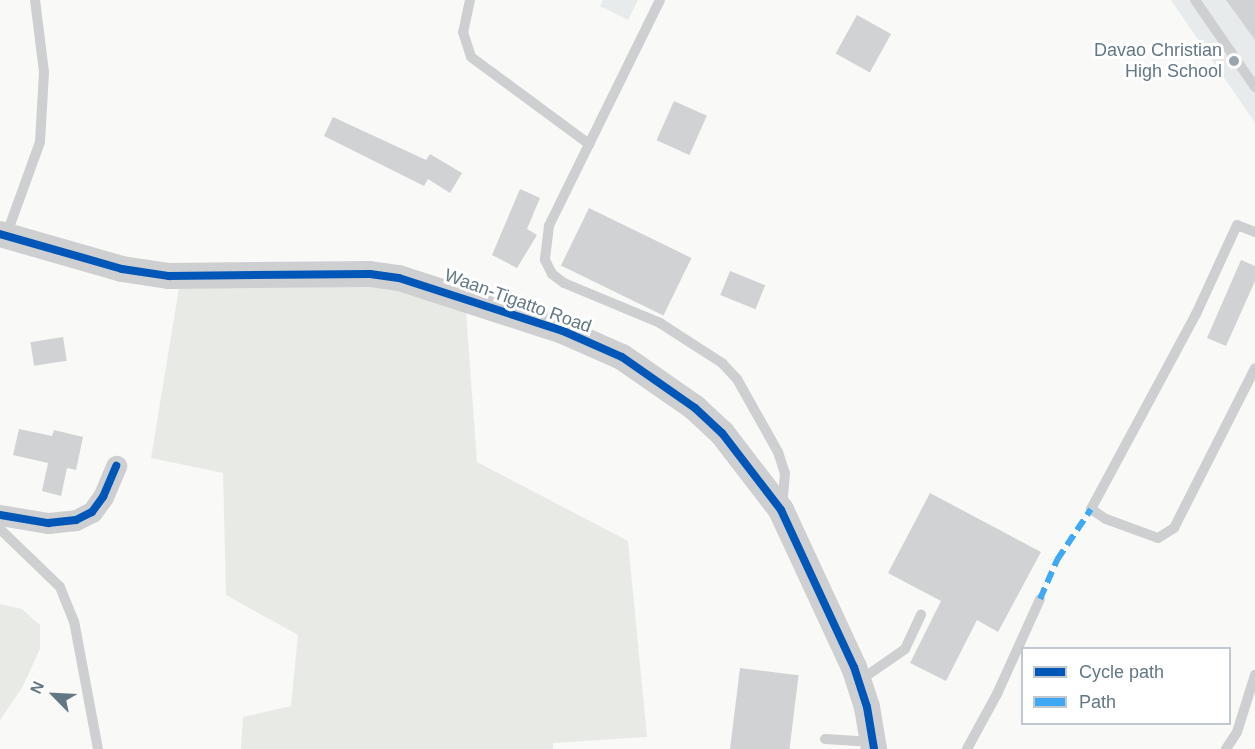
<!DOCTYPE html>
<html>
<head>
<meta charset="utf-8">
<style>
  body { margin:0 }
  #map { position:relative; width:1255px; height:749px; overflow:hidden; background:#f9f9f8; font-family:Helvetica,sans-serif }
  div>[style] { position:absolute }
  [style*='--x'] { left:calc(var(--x)*1px); top:calc(var(--y)*1px); width:calc(var(--w)*1px); rotate:calc(var(--a)*1deg) }
  .built>* { inset:0; background:#e8ebeb }
  .green>* { inset:0; background:#e8ebe5 }
  .building>* { inset:0; background:#d0d2d3; transform-origin:0 0 }
  .service>* { height:10px; margin:-5px; padding:0 5px; transform-origin:5px; border-radius:5px; background:#cecfd0 }
  .minor>* { height:21px; margin:-10.5px; padding:0 10.5px; transform-origin:10.5px; border-radius:10.5px; background:#cecfd0 }
  .tertiary>* { height:26px; margin:-13px; padding:0 13px; transform-origin:13px; border-radius:13px; background:#cecfd0 }
  .quiet>* { height:6px; margin-top:-3px; transform-origin:0; background:repeating-linear-gradient(90deg,#3fa9f5 0 12px,transparent 0 18px) }
  .cycleway>* { height:8px; margin:-4px; padding:0 4px; transform-origin:4px; border-radius:4px; background:#0057b8 }
  .dots>* { width:16px; height:16px; translate:-50% -50%; box-sizing:border-box; border:3px solid #fff; border-radius:50% }
  span { translate:-50% -50%; white-space:nowrap; text-align:center; line-height:1.15; -webkit-text-stroke:6px #fff; paint-order:stroke }
  .poi-label { font-size:18px; color:#637885 }
  .right { translate:-100% -50%; text-align:right }
  .street-label { font-size:18px; color:#637885 }
  .legend { position:absolute; left:1021px; top:647px; width:210px; height:78px; box-sizing:border-box; background:#fff; border:2px solid #c1c9ce; margin:0; padding:8px 10px; list-style:none; font-size:18px; color:#637885 }
  .legend li { display:flex; align-items:center; gap:12px; height:30px }
  .legend b { width:30px; border:2px solid #c1c9ce }
  .north { position:absolute; left:24px; top:665px; width:60px; height:60px; -webkit-text-stroke:4px #fff; paint-order:stroke; rotate:294deg; font-size:16px; font-weight:700; line-height:24px; text-align:center; color:#637885 }
  .north::after { content:''; display:block; margin:auto; width:21px; height:27px; background:#637885; clip-path:polygon(50% 0,100% 100%,50% 72%,0 100%) }
</style>
</head>
<body>
<div id="map">
  <div class="built">
    <div style="clip-path:polygon(603px 0,638px 0,628px 20px,600px 6px)"></div>
    <div style="clip-path:polygon(1171px 0,1255px 0,1255px 123px)"></div>
  </div>
  <div class="green">
    <div style="clip-path:polygon(370px 286px,403px 290px,466px 312px,477px 462px,628px 541px,647px 737px,553px 743px,553px 749px,241px 749px,243px 717px,291px 706px,298px 635px,226px 595px,223px 473px,151px 458px,179px 288px)"></div>
    <div style="clip-path:polygon(0 604px,22px 609px,40px 625px,40px 649px,22px 688px,0 720px)"></div>
  </div>
  <div class="building">
    <div style="clip-path:polygon(1226px 0,1255px 0,1255px 40px)"></div>
    <div style="left:857px;top:15px;width:39px;height:44px;rotate:29deg"></div>
    <div style="left:674px;top:101px;width:36px;height:43px;rotate:24deg"></div>
    <div style="clip-path:polygon(333px 117px,426px 160px,430px 154px,462px 173px,450px 193px,428px 179px,424px 186px,324px 136px)"></div>
    <div style="clip-path:polygon(520px 189px,540px 198px,527px 229px,537px 235px,517px 268px,492px 255px)"></div>
    <div style="left:589px;top:208px;width:114px;height:64px;rotate:26deg"></div>
    <div style="clip-path:polygon(1241px 260px,1255px 266px,1255px 281px,1226px 346px,1207px 338px)"></div>
    <div style="left:730px;top:271px;width:38px;height:26px;rotate:22deg"></div>
    <div style="left:63px;top:337px;width:24px;height:33px;rotate:81deg"></div>
    <div style="clip-path:polygon(19px 429px,52px 436px,54px 430px,83px 437px,76px 470px,67px 468px,61px 496px,42px 491px,48px 463px,13px 455px)"></div>
    <div style="clip-path:polygon(930px 493px,1041px 552px,998px 632px,977px 620px,946px 681px,910px 663px,941px 601px,888px 573px)"></div>
    <div style="left:740px;top:668px;width:59px;height:82px;rotate:7deg"></div>
  </div>
  <div class="service">
    <div style="--x:470;--y:0;--w:33;--a:102"></div>
    <div style="--x:463;--y:32;--w:26;--a:72"></div>
    <div style="--x:471;--y:57;--w:147;--a:36.4"></div>
    <div style="--x:660;--y:0;--w:252;--a:116.2"></div>
    <div style="--x:549;--y:226;--w:34;--a:97"></div>
    <div style="--x:545;--y:260;--w:16;--a:63"></div>
    <div style="--x:552;--y:274;--w:15;--a:37"></div>
    <div style="--x:564;--y:283;--w:104;--a:22.6"></div>
    <div style="--x:660;--y:323;--w:74;--a:32.8"></div>
    <div style="--x:722;--y:363;--w:22;--a:47"></div>
    <div style="--x:737;--y:379;--w:84;--a:60.7"></div>
    <div style="--x:778;--y:452;--w:22;--a:72"></div>
    <div style="--x:785;--y:473;--w:34;--a:95"></div>
    <div style="--x:1195;--y:0;--w:106;--a:55.4"></div>
    <div style="--x:1255;--y:232;--w:19;--a:-159"></div>
    <div style="--x:1237;--y:225;--w:98;--a:114.7"></div>
    <div style="--x:1196;--y:314;--w:221;--a:118.3"></div>
    <div style="--x:1091;--y:509;--w:18;--a:34"></div>
    <div style="--x:1106;--y:519;--w:55;--a:20.1"></div>
    <div style="--x:1158;--y:538;--w:19;--a:-32"></div>
    <div style="--x:1174;--y:528;--w:179;--a:-63.1"></div>
    <div style="--x:6;--y:236;--w:100;--a:-70.1"></div>
    <div style="--x:40;--y:142;--w:70;--a:-86.7"></div>
    <div style="--x:44;--y:72;--w:73;--a:-97.1"></div>
    <div style="--x:0;--y:529;--w:83;--a:44"></div>
    <div style="--x:60;--y:587;--w:37;--a:68"></div>
    <div style="--x:74;--y:621;--w:130;--a:79.4"></div>
    <div style="--x:859;--y:681;--w:56;--a:-34.8"></div>
    <div style="--x:905;--y:649;--w:38;--a:-65"></div>
    <div style="--x:825;--y:739;--w:48;--a:3.6"></div>
    <div style="--x:967;--y:749;--w:63;--a:-61.4"></div>
    <div style="--x:997;--y:694;--w:104;--a:-65.6"></div>
    <div style="--x:1226;--y:749;--w:20;--a:-57"></div>
    <div style="--x:1237;--y:732;--w:60;--a:-72.5"></div>
  </div>
  <div class="minor">
    <div style="--x:0;--y:515;--w:49;--a:9.5"></div>
    <div style="--x:48;--y:523;--w:28;--a:-6"></div>
    <div style="--x:76;--y:520;--w:18;--a:-27"></div>
    <div style="--x:92;--y:512;--w:19;--a:-54"></div>
    <div style="--x:103;--y:497;--w:34;--a:-67"></div>
  </div>
  <div class="tertiary">
    <div style="--x:0;--y:234;--w:127;--a:16"></div>
    <div style="--x:122;--y:269;--w:48;--a:8.5"></div>
    <div style="--x:169;--y:276;--w:201;--a:-0.6"></div>
    <div style="--x:370;--y:274;--w:29;--a:8"></div>
    <div style="--x:399;--y:278;--w:172;--a:17.9"></div>
    <div style="--x:563;--y:331;--w:64;--a:23.8"></div>
    <div style="--x:622;--y:357;--w:89;--a:34.9"></div>
    <div style="--x:695;--y:408;--w:37;--a:43"></div>
    <div style="--x:722;--y:433;--w:97;--a:52.5"></div>
    <div style="--x:781;--y:510;--w:173;--a:65.1"></div>
    <div style="--x:854;--y:667;--w:42;--a:72"></div>
    <div style="--x:867;--y:707;--w:43;--a:80.5"></div>
  </div>
  <div class="quiet">
    <div style="--x:1040;--y:599;--w:43;--a:-66.4"></div>
    <div style="--x:1057;--y:560;--w:61;--a:-56.3"></div>
  </div>
  <div class="cycleway">
    <div style="--x:0;--y:234;--w:127;--a:16"></div>
    <div style="--x:122;--y:269;--w:48;--a:8.5"></div>
    <div style="--x:169;--y:276;--w:201;--a:-0.6"></div>
    <div style="--x:370;--y:274;--w:29;--a:8"></div>
    <div style="--x:399;--y:278;--w:172;--a:17.9"></div>
    <div style="--x:563;--y:331;--w:64;--a:23.8"></div>
    <div style="--x:622;--y:357;--w:89;--a:34.9"></div>
    <div style="--x:695;--y:408;--w:37;--a:43"></div>
    <div style="--x:722;--y:433;--w:97;--a:52.5"></div>
    <div style="--x:781;--y:510;--w:173;--a:65.1"></div>
    <div style="--x:854;--y:667;--w:42;--a:72"></div>
    <div style="--x:867;--y:707;--w:43;--a:80.5"></div>
    <div style="--x:0;--y:515;--w:49;--a:9.5"></div>
    <div style="--x:48;--y:523;--w:28;--a:-6"></div>
    <div style="--x:76;--y:520;--w:18;--a:-27"></div>
    <div style="--x:92;--y:512;--w:19;--a:-54"></div>
    <div style="--x:103;--y:497;--w:34;--a:-67"></div>
  </div>
  <div class="dots">
    <div style="left:1234px;top:61px;background:#98a5ad"></div>
  </div>
  <div class="poi-label">
    <span class="right" style="left:1222px;top:61px">Davao Christian<br>High School</span>
  </div>
  <div class="street-label">
    <span style="left:518px;top:301px;rotate:20deg">Waan-Tigatto Road</span>
  </div>
  <ul class="legend">
  <li><b style="height:8px;background:#0057b8"></b>Cycle path</li>
  <li><b style="height:8px;background:#3fa9f5"></b>Path</li>
  </ul>
  <div class="north">N</div>
</div>
</body>
</html>
